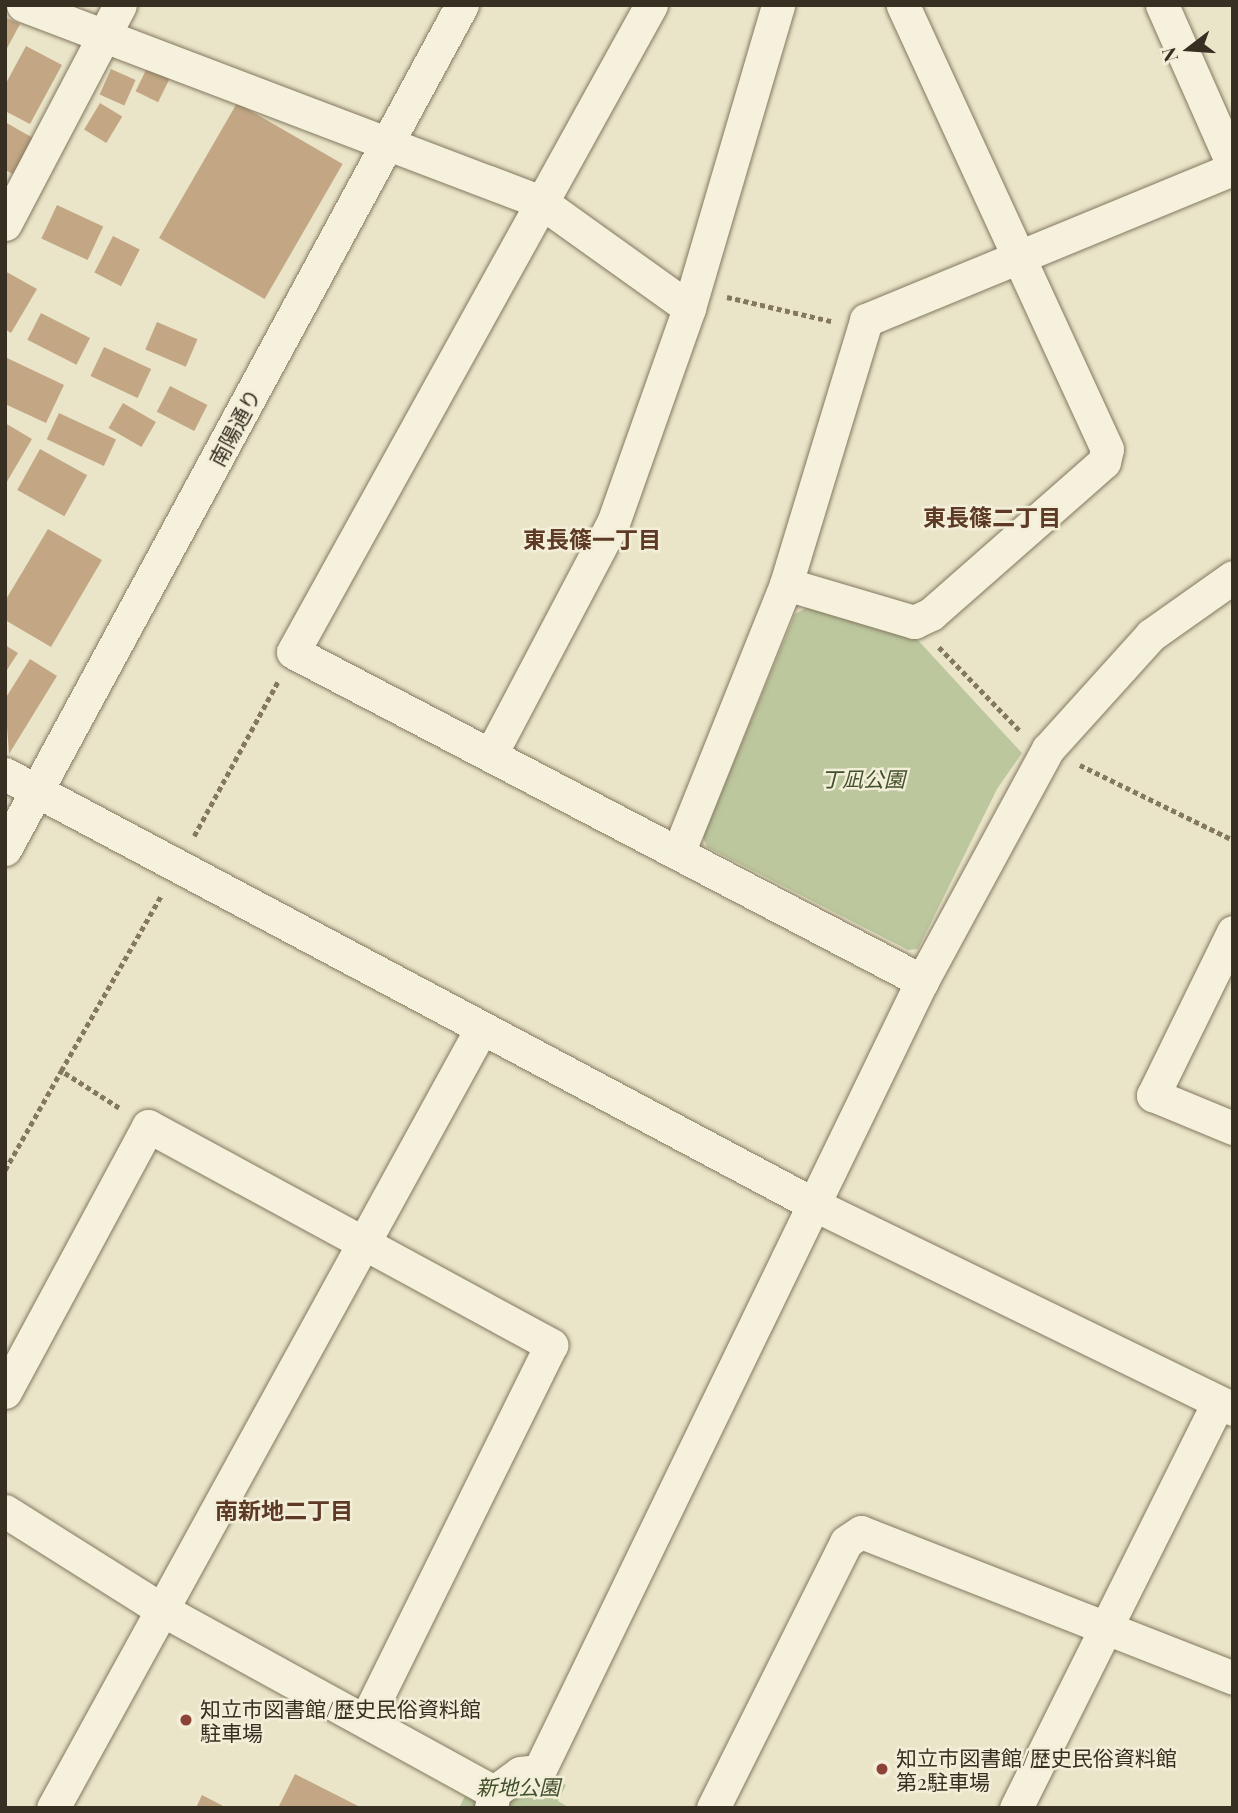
<!DOCTYPE html>
<html>
<head>
<meta charset="utf-8">
<style>
  body { margin:0 }
  #map { position:relative; width:1238px; height:1813px; overflow:hidden; background:#eae5c9; font-family:"Playfair Display","Noto Sans JP",serif }
  div>[style] { position:absolute }
  [style*='--x'] { left:calc(var(--x)*1px); top:calc(var(--y)*1px); width:calc(var(--w)*1px); rotate:calc(var(--a)*1deg) }
  .green>* { inset:0; background:#bcc79e }
  .building>* { inset:0; background:#c3a784; transform-origin:0 0 }
  .path>* { height:4.5px; margin-top:-2.25px; transform-origin:0; background:repeating-linear-gradient(90deg,#847860 0 5px,transparent 0 8.5px) }
  .roads { filter:drop-shadow(0 0 2px #847860) drop-shadow(0 0 2px #847860) }
  .minor>* { height:33px; margin:-16.5px; padding:0 16.5px; transform-origin:16.5px; border-radius:16.5px; background:#f5f1dc }
  .dots>* { width:19px; height:19px; translate:-50% -50%; box-sizing:border-box; border:4px solid #f2eed8; border-radius:50% }
  span { translate:-50% -50%; white-space:nowrap; text-align:center; line-height:1.15; -webkit-text-stroke:5px #f2eed8; paint-order:stroke }
  .street-label { font-size:21px; color:#362f22 }
  .park-label { font-size:21px; color:#42502b; font-style:italic }
  .poi-label { font-size:21px; color:#362f22 }
  .left { translate:0 -50%; text-align:left }
  .neighbourhood-label { font-size:23px; color:#5e3a26; font-weight:700 }
  .frame { position:absolute; inset:0; border:7px solid #362f22; pointer-events:none }
  .north { position:absolute; left:1154px; top:14px; width:70px; height:70px; -webkit-text-stroke:5px #f2eed8; paint-order:stroke; rotate:253deg; font-size:19px; font-weight:700; line-height:28px; text-align:center; color:#362f22 }
  .north::after { content:''; display:block; margin:auto; width:24px; height:32px; background:#362f22; clip-path:polygon(50% 0,100% 100%,50% 72%,0 100%) }
</style>
</head>
<body>
<div id="map">
  <div class="green">
    <div style="clip-path:polygon(810px 606px,915px 637px,1022px 753px,997px 789px,918px 949px,908px 950px,707px 847px,703px 837px,795px 614px)"></div>
    <div style="clip-path:polygon(513px 1758px,566px 1785px,558px 1801px,570px 1808px,459px 1808px,466px 1794px)"></div>
  </div>
  <div class="building">
    <div style="clip-path:polygon(5px 17px,20px 24px,5px 52px)"></div>
    <div style="clip-path:polygon(26px 46px,62px 65px,30px 124px,5px 111px,5px 85px)"></div>
    <div style="left:147px;top:68px;width:25px;height:26px;rotate:26deg"></div>
    <div style="left:111px;top:69px;width:27px;height:28px;rotate:24deg"></div>
    <div style="left:100px;top:103px;width:26px;height:31px;rotate:31deg"></div>
    <div style="left:237px;top:103px;width:122px;height:156px;rotate:30deg"></div>
    <div style="clip-path:polygon(5px 122px,33px 138px,13px 174px,5px 170px)"></div>
    <div style="left:57px;top:205px;width:51px;height:37px;rotate:25deg"></div>
    <div style="left:113px;top:236px;width:30px;height:41px;rotate:27deg"></div>
    <div style="clip-path:polygon(5px 271px,37px 289px,11px 333px,5px 329px)"></div>
    <div style="left:41px;top:313px;width:55px;height:30px;rotate:27deg"></div>
    <div style="left:157px;top:322px;width:44px;height:30px;rotate:23deg"></div>
    <div style="left:104px;top:347px;width:52px;height:32px;rotate:25deg"></div>
    <div style="clip-path:polygon(5px 357px,64px 385px,46px 423px,5px 404px)"></div>
    <div style="left:170px;top:386px;width:42px;height:29px;rotate:27deg"></div>
    <div style="left:123px;top:403px;width:38px;height:29px;rotate:30deg"></div>
    <div style="left:59px;top:413px;width:63px;height:29px;rotate:25deg"></div>
    <div style="clip-path:polygon(5px 423px,32px 439px,5px 485px)"></div>
    <div style="left:40px;top:449px;width:54px;height:47px;rotate:29deg"></div>
    <div style="clip-path:polygon(48px 529px,102px 560px,51px 647px,5px 620px,5px 601px)"></div>
    <div style="clip-path:polygon(5px 645px,18px 653px,5px 673px)"></div>
    <div style="clip-path:polygon(30px 659px,57px 676px,9px 754px,5px 699px)"></div>
    <div style="clip-path:polygon(295px 1774px,362px 1808px,278px 1808px)"></div>
    <div style="clip-path:polygon(202px 1795px,227px 1808px,196px 1808px)"></div>
  </div>
  <div class="path">
    <div style="--x:727;--y:297;--w:107;--a:13"></div>
    <div style="--x:939;--y:647;--w:118;--a:46"></div>
    <div style="--x:1080;--y:765;--w:170;--a:26.1"></div>
    <div style="--x:194;--y:836;--w:176;--a:-61.5"></div>
    <div style="--x:119;--y:1108;--w:69;--a:-147.5"></div>
    <div style="--x:61;--y:1071;--w:202;--a:-60.3"></div>
    <div style="--x:5;--y:1170;--w:114;--a:-60.5"></div>
  </div>
  <div class="roads">
    <div class="minor">
      <div style="--x:23;--y:5;--w:554;--a:20.82"></div>
      <div style="--x:541;--y:202;--w:182;--a:35.6"></div>
      <div style="--x:651;--y:5;--w:739;--a:118.96"></div>
      <div style="--x:293;--y:652;--w:710;--a:27.61"></div>
      <div style="--x:1162;--y:5;--w:175;--a:66.1"></div>
      <div style="--x:5;--y:224;--w:247;--a:-62.3"></div>
      <div style="--x:786;--y:584;--w:134;--a:16.5"></div>
      <div style="--x:914;--y:622;--w:19;--a:-25"></div>
      <div style="--x:931;--y:614;--w:230;--a:-41.3"></div>
      <div style="--x:1104;--y:462;--w:13;--a:-77"></div>
      <div style="--x:1107;--y:449;--w:489;--a:-114.7"></div>
      <div style="--x:491;--y:754;--w:261;--a:-62.2"></div>
      <div style="--x:613;--y:523;--w:228;--a:-70.5"></div>
      <div style="--x:689;--y:308;--w:316;--a:-73.6"></div>
      <div style="--x:5;--y:774;--w:920;--a:28.01"></div>
      <div style="--x:817;--y:1206;--w:463;--a:26"></div>
      <div style="--x:5;--y:849;--w:960;--a:-61.57"></div>
      <div style="--x:678;--y:853;--w:290;--a:-68.1"></div>
      <div style="--x:786;--y:584;--w:276;--a:-73.1"></div>
      <div style="--x:866;--y:320;--w:397;--a:-22.4"></div>
      <div style="--x:1233;--y:932;--w:182;--a:116.1"></div>
      <div style="--x:1153;--y:1095;--w:87;--a:22.4"></div>
      <div style="--x:5;--y:1392;--w:302;--a:-61.7"></div>
      <div style="--x:148;--y:1126;--w:459;--a:28.5"></div>
      <div style="--x:551;--y:1345;--w:419;--a:116.3"></div>
      <div style="--x:5;--y:1511;--w:182;--a:32.2"></div>
      <div style="--x:159;--y:1608;--w:382;--a:28.8"></div>
      <div style="--x:53;--y:1808;--w:889;--a:-61.21"></div>
      <div style="--x:491;--y:1808;--w:16;--a:-79"></div>
      <div style="--x:494;--y:1792;--w:32;--a:-36"></div>
      <div style="--x:520;--y:1773;--w:19;--a:-6"></div>
      <div style="--x:539;--y:1771;--w:878;--a:-64.14"></div>
      <div style="--x:922;--y:981;--w:264;--a:-61.5"></div>
      <div style="--x:1048;--y:749;--w:154;--a:-47.9"></div>
      <div style="--x:1151;--y:635;--w:100;--a:-35.3"></div>
      <div style="--x:713;--y:1808;--w:297;--a:-63.4"></div>
      <div style="--x:846;--y:1542;--w:18;--a:-34"></div>
      <div style="--x:861;--y:1532;--w:400;--a:21.4"></div>
      <div style="--x:1016;--y:1808;--w:453;--a:-63.5"></div>
    </div>
  </div>
  <div class="dots">
    <div style="left:186px;top:1720px;background:#8c4237"></div>
    <div style="left:882px;top:1769px;background:#8c4237"></div>
  </div>
  <div class="street-label">
    <span style="left:234px;top:427px;rotate:-62deg">南陽通り</span>
  </div>
  <div class="park-label">
    <span style="left:863px;top:778px">丁凪公園</span>
    <span style="left:518px;top:1786px">新地公園</span>
  </div>
  <div class="poi-label">
    <span class="left" style="left:200px;top:1720px">知立市図書館/歴史民俗資料館<br>駐車場</span>
    <span class="left" style="left:896px;top:1769px">知立市図書館/歴史民俗資料館<br>第2駐車場</span>
  </div>
  <div class="neighbourhood-label">
    <span style="left:992px;top:517px">東長篠二丁目</span>
    <span style="left:592px;top:539px">東長篠一丁目</span>
    <span style="left:284px;top:1510px">南新地二丁目</span>
  </div>
  <div class="frame"></div>
  <div class="north">N</div>
</div>
</body>
</html>
